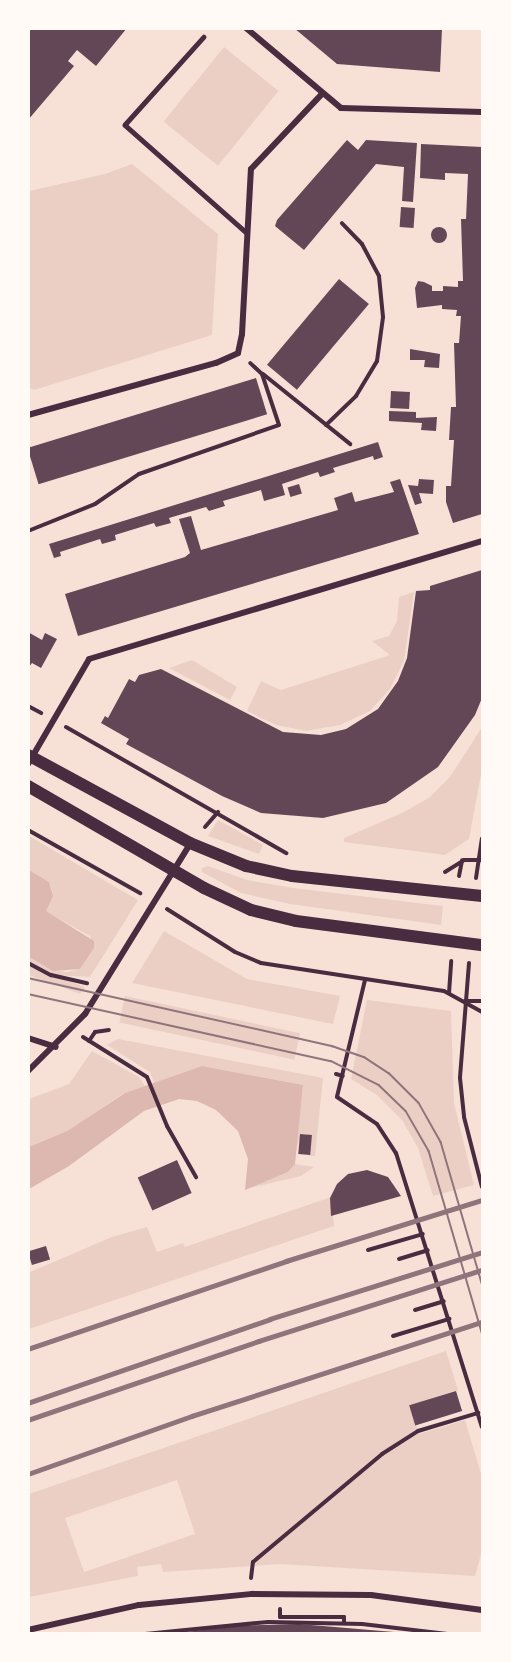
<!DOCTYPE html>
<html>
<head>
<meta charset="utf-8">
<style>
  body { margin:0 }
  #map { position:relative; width:511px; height:1662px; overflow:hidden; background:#f7e1d7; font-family:"Roboto Condensed",sans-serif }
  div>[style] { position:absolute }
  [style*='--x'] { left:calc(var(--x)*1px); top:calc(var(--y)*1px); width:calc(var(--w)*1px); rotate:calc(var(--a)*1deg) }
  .green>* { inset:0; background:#ebcfc5; transform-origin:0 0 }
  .water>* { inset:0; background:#dcb8b0 }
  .building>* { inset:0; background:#644757; transform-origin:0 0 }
  .round { border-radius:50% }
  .path>* { height:4px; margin:-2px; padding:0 2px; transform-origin:2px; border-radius:2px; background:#4a2c40 }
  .service>* { height:4.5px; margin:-2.25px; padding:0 2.25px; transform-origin:2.25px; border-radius:2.25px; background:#4a2c40 }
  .minor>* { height:6px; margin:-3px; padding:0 3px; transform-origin:3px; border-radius:3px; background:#4a2c40 }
  .secondary>* { height:12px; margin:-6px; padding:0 6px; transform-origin:6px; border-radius:6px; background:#4a2c40 }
  .tram>* { height:1.5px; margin:-0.75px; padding:0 0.75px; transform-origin:0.75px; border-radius:0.75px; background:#8f747c }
  .rail>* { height:4.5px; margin:-2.25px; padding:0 2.25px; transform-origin:2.25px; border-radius:2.25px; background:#8f747c }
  span { translate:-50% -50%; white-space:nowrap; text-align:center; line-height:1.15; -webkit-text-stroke:6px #fffaf5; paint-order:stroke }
  .frame { position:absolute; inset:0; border:30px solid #fffaf5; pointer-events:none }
</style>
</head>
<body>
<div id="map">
  <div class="green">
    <div style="left:224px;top:47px;width:70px;height:96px;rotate:39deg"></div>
    <div style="clip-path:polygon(132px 164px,218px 234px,212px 335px,34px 390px,28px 387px,29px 191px,105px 174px)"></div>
    <div style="clip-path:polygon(414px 592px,404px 661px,390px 689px,370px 711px,340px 725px,306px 731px,276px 725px,247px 711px,261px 681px,281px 690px,390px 655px,372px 641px,389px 636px,397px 621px,399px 597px)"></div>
    <div style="clip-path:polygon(192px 660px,237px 687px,230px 700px,169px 668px)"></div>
    <div style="clip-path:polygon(482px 727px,482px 769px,469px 839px,445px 855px,344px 842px,344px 838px,404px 812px,430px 797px,450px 777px)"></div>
    <div style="clip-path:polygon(218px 820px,263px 845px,259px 854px,208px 836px)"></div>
    <div style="clip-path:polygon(29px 836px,138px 900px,90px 977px,53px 975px,85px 987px,80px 994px,29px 975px,29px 957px,53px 970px,67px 972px,80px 969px,94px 948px,90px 936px,45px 911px,52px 890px,49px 882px,29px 870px)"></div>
    <div style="clip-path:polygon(208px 866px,247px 880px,293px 888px,443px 906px,441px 925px,290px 904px,241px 893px,202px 872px,202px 868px)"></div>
    <div style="clip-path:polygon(164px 931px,247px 979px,340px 996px,333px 1024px,132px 983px)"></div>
    <div style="left:125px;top:996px;width:179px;height:27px;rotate:12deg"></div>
    <div style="clip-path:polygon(367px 1000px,451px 1011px,454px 1103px,474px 1185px,433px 1196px,418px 1148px,402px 1120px,377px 1095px,351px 1079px)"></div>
    <div style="clip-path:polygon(118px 1039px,323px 1078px,315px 1156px,309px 1156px,312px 1136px,301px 1134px,295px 1154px,303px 1085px,202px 1066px,154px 1083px,150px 1072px,107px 1045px)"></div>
    <div style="clip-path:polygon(92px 1051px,139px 1077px,145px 1086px,121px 1095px,67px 1131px,29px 1147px,29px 1099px,69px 1084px)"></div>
    <div style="clip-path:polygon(295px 1164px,314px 1167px,301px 1176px,250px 1188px,288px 1172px)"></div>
    <div style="clip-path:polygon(331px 1197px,334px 1226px,29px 1329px,28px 1268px,30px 1272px,112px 1237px,147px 1227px,157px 1252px,183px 1243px,185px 1247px)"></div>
    <div style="clip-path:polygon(evenodd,446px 1351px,458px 1390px,410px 1405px,419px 1434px,465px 1420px,482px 1477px,482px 1551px,475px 1576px,280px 1564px,163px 1572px,161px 1564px,137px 1567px,138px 1576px,29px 1597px,29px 1494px,446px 1351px,177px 1480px,195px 1534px,84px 1572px,65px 1518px,177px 1480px)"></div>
  </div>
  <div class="water">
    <div style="clip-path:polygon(29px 870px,49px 882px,53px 896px,46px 911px,94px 941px,94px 948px,80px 969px,53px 971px,29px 957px)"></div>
    <div style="clip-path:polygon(202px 1066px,303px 1085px,295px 1164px,288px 1172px,245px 1190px,248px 1159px,238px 1131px,216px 1110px,197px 1101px,179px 1099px,144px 1111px,69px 1166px,29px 1189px,29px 1147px,67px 1131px,125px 1093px)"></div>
  </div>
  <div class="building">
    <div style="clip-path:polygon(28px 28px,127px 28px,96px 66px,77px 50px,68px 61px,74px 66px,28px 120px)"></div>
    <div style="clip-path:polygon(294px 28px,442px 29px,440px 72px,337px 64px)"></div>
    <div style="clip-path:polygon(347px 140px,358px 150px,366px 140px,417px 143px,413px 202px,402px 201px,404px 167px,376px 164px,304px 250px,275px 226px,277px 220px)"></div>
    <div style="clip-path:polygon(421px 144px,482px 147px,482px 514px,453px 523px,446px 502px,446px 486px,451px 486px,454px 440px,449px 440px,451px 407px,456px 407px,454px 343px,459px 343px,461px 316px,456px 316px,457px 310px,442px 309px,442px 305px,417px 308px,415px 288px,418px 281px,424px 282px,432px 286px,432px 291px,443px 291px,443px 286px,458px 287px,458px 281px,463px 281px,461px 219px,466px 219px,468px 174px,445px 173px,445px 180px,420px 178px)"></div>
    <div style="left:401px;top:207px;width:14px;height:20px;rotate:4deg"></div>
    <div class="round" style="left:431px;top:227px;width:16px;height:16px"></div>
    <div style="left:339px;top:279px;width:39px;height:112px;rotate:40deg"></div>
    <div style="clip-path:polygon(410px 349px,440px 354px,439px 368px,424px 367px,425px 360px,410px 360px)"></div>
    <div style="left:256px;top:378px;width:38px;height:239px;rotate:73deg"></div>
    <div style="left:391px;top:391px;width:19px;height:17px;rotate:3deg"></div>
    <div style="clip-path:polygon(389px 411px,416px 412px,416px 418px,437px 417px,436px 431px,421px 430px,422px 423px,389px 421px)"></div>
    <div style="clip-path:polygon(378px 442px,383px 457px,374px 460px,373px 456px,333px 468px,335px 472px,320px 477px,318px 472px,282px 484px,285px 495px,264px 501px,261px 490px,223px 501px,225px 506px,209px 511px,206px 507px,169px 518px,171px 523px,156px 527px,154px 523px,115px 535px,116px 540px,102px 544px,100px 539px,60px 552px,61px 556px,54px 558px,49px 544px)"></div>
    <div style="clip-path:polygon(400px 479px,419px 534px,78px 636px,65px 594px,185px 557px,190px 553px,179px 519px,191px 516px,201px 550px,338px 510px,334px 498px,352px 492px,355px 502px,394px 492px,390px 482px)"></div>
    <div style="clip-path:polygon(419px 479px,434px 480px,433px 494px,419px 493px,422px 503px,415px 505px,408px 485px,418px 486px)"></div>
    <div style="left:299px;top:484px;width:10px;height:12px;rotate:73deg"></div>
    <div style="clip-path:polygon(482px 570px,482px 698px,475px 715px,438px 767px,386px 803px,323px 818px,261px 813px,222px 796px,126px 744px,129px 739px,101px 723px,105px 716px,108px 718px,129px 679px,135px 682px,139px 675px,161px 669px,283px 732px,321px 735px,346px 729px,378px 709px,398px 681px,407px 658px,416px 591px,430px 590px,430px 586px)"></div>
    <div style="clip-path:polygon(28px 632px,42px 640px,45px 633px,57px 639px,41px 668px,32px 663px,28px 668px)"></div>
    <div style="left:300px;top:1134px;width:12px;height:20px;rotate:5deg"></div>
    <div style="left:177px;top:1160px;width:36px;height:43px;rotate:66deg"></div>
    <div style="clip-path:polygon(367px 1170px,388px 1177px,401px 1196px,331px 1216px,330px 1198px,337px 1184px,348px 1174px)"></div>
    <div style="left:46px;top:1246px;width:14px;height:19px;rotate:73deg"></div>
    <div style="left:456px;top:1391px;width:21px;height:49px;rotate:73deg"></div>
    <div style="clip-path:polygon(299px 1624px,418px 1634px,171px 1634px,233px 1626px)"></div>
  </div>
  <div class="path">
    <div style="--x:263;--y:374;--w:112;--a:38.8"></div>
    <div style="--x:326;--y:425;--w:42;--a:-44"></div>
    <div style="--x:356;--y:396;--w:41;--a:-59"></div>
    <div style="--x:377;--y:361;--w:44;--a:-82.2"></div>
    <div style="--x:383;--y:317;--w:41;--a:-95.6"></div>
    <div style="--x:379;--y:276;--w:36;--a:-118"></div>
    <div style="--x:362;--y:244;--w:29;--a:-134"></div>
    <div style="--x:28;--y:531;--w:72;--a:-21.9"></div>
    <div style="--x:95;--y:504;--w:53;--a:-34.3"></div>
    <div style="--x:139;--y:474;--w:148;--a:-19.3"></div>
    <div style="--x:279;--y:425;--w:54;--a:-108.4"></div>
    <div style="--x:262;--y:374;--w:16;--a:-137"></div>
    <div style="--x:28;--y:706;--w:15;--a:28"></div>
    <div style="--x:66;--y:727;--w:254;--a:29.8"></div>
    <div style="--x:205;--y:827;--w:20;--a:-49"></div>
    <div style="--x:28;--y:830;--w:129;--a:29.4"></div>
    <div style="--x:445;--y:872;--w:22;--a:-32"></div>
    <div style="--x:464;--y:860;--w:18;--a:0"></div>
    <div style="--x:459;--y:876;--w:16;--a:-79"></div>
    <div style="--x:476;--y:878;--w:40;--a:-81.5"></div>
    <div style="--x:167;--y:909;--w:80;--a:32.3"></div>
    <div style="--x:235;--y:952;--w:28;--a:23"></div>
    <div style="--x:261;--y:963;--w:185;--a:8.7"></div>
    <div style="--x:444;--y:991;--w:43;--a:28.9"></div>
    <div style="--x:28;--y:963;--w:26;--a:28"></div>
    <div style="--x:51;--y:975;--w:37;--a:13"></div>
    <div style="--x:469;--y:963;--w:115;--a:94.5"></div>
    <div style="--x:460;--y:1078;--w:39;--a:84"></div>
    <div style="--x:464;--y:1117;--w:72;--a:75.6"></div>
    <div style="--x:365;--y:980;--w:120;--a:103.5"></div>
    <div style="--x:337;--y:1097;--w:48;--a:34"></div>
    <div style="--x:377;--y:1124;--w:35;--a:57"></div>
    <div style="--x:396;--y:1153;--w:287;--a:72.6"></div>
    <div style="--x:449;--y:993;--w:32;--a:-86"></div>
    <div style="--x:465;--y:1001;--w:17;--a:0"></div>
    <div style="--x:83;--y:1037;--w:75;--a:32"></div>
    <div style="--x:147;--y:1077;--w:53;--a:67.8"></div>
    <div style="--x:167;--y:1126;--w:59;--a:60.4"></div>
    <div style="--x:89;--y:1041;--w:11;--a:-56"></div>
    <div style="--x:95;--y:1032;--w:14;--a:-8"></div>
    <div style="--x:336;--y:1074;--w:7;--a:16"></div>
    <div style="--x:368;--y:1250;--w:57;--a:-16.2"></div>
    <div style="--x:399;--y:1259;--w:30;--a:-17"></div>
    <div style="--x:415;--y:1310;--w:30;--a:-17"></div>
    <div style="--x:393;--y:1336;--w:59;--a:-16.9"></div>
    <div style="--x:251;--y:1578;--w:16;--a:-83"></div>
    <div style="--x:253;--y:1562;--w:168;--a:-39.9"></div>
    <div style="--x:382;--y:1454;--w:43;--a:-32.6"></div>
    <div style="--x:418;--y:1431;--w:63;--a:-16.7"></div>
    <div style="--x:280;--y:1609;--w:8;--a:90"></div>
    <div style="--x:280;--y:1617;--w:64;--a:0"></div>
    <div style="--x:344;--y:1617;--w:6;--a:90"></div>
    <div style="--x:145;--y:1634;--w:124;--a:-5.6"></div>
    <div style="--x:268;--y:1622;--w:94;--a:1.2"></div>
    <div style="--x:362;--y:1624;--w:86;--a:6.7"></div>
  </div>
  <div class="service">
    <div style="--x:204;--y:37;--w:118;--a:131.9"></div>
    <div style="--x:125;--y:125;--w:163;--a:41.5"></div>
  </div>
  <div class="minor">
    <div style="--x:246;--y:28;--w:124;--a:40.1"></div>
    <div style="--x:341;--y:108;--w:141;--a:1.6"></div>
    <div style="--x:28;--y:415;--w:195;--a:-15.5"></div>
    <div style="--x:216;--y:363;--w:24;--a:-24"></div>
    <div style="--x:238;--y:353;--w:19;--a:-78"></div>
    <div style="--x:242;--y:334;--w:165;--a:-86.9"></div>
    <div style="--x:251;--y:169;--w:102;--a:-46.6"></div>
    <div style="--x:28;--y:764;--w:121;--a:-59.8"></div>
    <div style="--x:89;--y:659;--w:410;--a:-16.7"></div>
    <div style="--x:28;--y:1038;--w:29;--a:18"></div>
    <div style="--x:28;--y:1071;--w:81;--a:-45"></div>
    <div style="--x:85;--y:1014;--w:200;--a:-58.3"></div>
    <div style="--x:28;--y:1630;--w:114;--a:-12.7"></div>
    <div style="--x:139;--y:1605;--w:114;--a:-5.6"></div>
    <div style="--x:252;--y:1594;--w:119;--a:0.5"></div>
    <div style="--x:371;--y:1595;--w:112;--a:7.7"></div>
  </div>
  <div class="secondary">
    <div style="--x:28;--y:755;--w:184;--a:28.5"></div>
    <div style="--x:190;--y:843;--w:61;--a:22.3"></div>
    <div style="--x:246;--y:866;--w:47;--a:12.3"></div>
    <div style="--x:292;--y:876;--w:191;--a:6"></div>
    <div style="--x:28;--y:786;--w:203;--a:30.1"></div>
    <div style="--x:204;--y:888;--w:52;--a:25.1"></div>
    <div style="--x:251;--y:910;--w:46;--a:13.7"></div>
    <div style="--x:296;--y:921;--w:188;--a:7.4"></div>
  </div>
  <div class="tram">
    <div style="--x:28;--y:978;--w:312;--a:12.6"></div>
    <div style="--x:332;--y:1046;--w:34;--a:19"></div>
    <div style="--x:364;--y:1057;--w:30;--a:33"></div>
    <div style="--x:389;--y:1073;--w:42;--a:45"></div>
    <div style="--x:419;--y:1103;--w:45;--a:60.6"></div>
    <div style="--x:441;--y:1142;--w:147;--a:73.8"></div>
    <div style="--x:28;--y:994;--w:310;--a:12.5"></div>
    <div style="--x:331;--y:1061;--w:54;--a:26.6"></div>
    <div style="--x:379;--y:1085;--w:37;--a:44"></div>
    <div style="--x:406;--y:1111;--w:46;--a:60.1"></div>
    <div style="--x:429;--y:1151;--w:189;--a:73.7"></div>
  </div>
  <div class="rail">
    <div style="--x:28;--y:1349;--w:273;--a:-18.8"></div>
    <div style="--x:286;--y:1261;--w:205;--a:-17.3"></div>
    <div style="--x:28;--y:1403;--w:256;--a:-19.1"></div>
    <div style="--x:270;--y:1319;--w:222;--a:-17.5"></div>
    <div style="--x:28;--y:1420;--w:244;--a:-18.9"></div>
    <div style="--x:259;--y:1341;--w:234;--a:-17.7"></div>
    <div style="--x:28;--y:1474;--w:174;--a:-19.5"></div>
    <div style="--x:192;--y:1416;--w:305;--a:-18"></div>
  </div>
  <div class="frame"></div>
</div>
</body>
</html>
